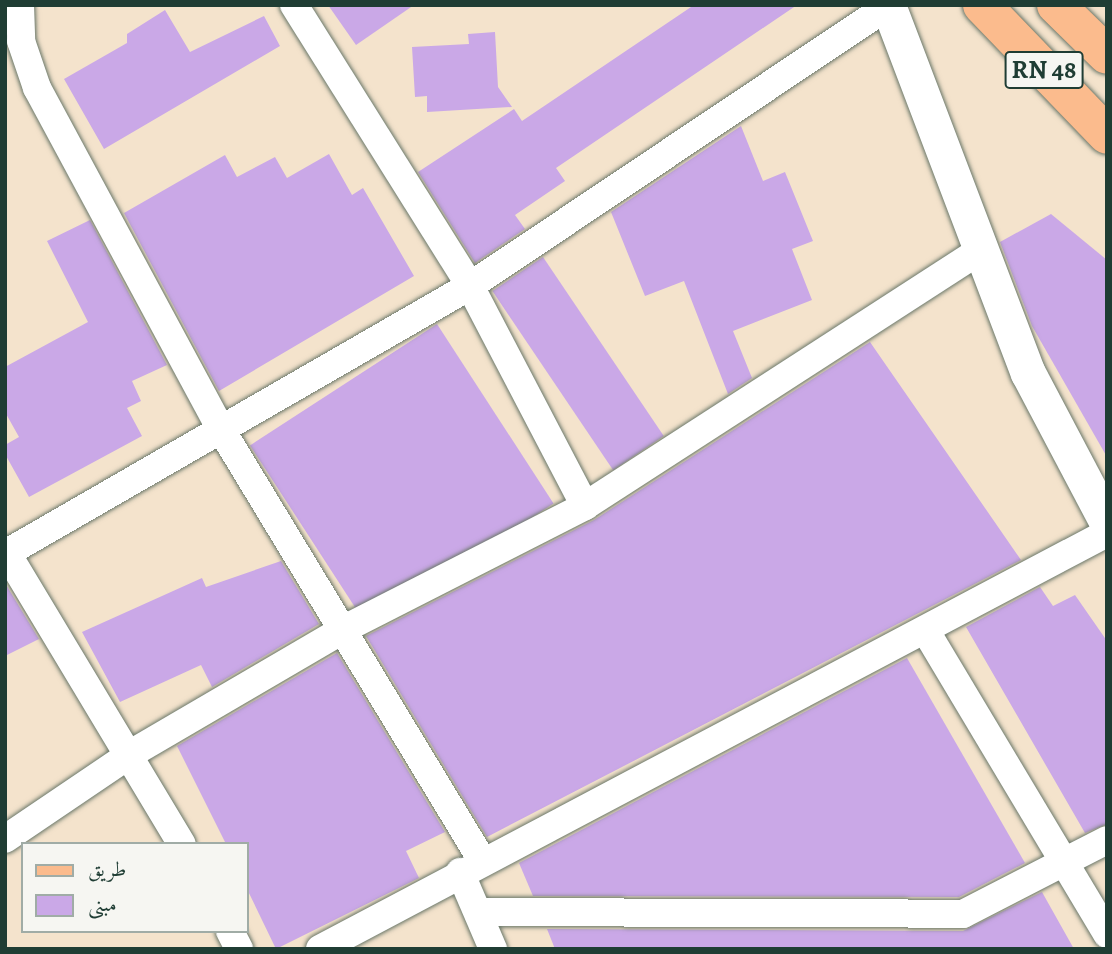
<!DOCTYPE html>
<html>
<head>
<meta charset="utf-8">
<style>
  body { margin:0 }
  #map { position:relative; width:1112px; height:954px; overflow:hidden; background:#f4e3cc; font-family:Alegreya,Amiri,serif }
  div>[style] { position:absolute }
  [style*='--x'] { left:calc(var(--x)*1px); top:calc(var(--y)*1px); width:calc(var(--w)*1px); rotate:calc(var(--a)*1deg) }
  .building>* { inset:0; background:#caa8e7; transform-origin:0 0 }
  .roads { filter:drop-shadow(0 0 2px #6a7769) drop-shadow(0 0 2px #6a7769) }
  .minor>* { height:28px; margin:-14px; padding:0 14px; transform-origin:14px; border-radius:14px; background:#fff }
  .tertiary>* { height:35px; margin:-17.5px; padding:0 17.5px; transform-origin:17.5px; border-radius:17.5px; background:#fff }
  .primary>* { height:38px; margin:-19px; padding:0 19px; transform-origin:19px; border-radius:19px; background:#fbbb8d }
  span { translate:-50% -50%; white-space:nowrap; text-align:center; line-height:1.15; -webkit-text-stroke:6px #f6f6f2; paint-order:stroke }
  .shield-label span { padding:2px 5px; background:#f6f6f2; border:2px solid; border-radius:5px; -webkit-text-stroke-width:0 }
  .shield-label { font-size:26px; color:#1f3d34; font-weight:700 }
  .frame { position:absolute; inset:0; border:7px solid #1f3d34; pointer-events:none }
  .legend { position:absolute; left:21px; top:842px; width:228px; height:91px; box-sizing:border-box; background:#f6f6f2; border:2px solid #a0aca6; margin:0; padding:9px 12px; list-style:none; font-size:21px; color:#1f3d34 }
  .legend li { display:flex; align-items:center; gap:14px; height:35px }
  .legend b { width:35px; border:2px solid #a0aca6 }
</style>
</head>
<body>
<div id="map">
  <div class="building">
    <div style="clip-path:polygon(328px 5px,414px 5px,356px 45px)"></div>
    <div style="clip-path:polygon(694px 5px,797px 5px,556px 168px,565px 181px,515px 215px,525px 229px,475px 263px,418px 172px,514px 109px,522px 121px)"></div>
    <div style="clip-path:polygon(165px 10px,190px 52px,264px 16px,280px 46px,104px 149px,64px 79px,127px 43px,127px 34px)"></div>
    <div style="clip-path:polygon(495px 32px,498px 87px,512px 107px,427px 112px,427px 96px,415px 97px,412px 47px,469px 44px,468px 34px)"></div>
    <div style="clip-path:polygon(741px 126px,763px 181px,785px 172px,813px 241px,792px 249px,812px 300px,733px 331px,752px 378px,728px 394px,684px 281px,645px 296px,611px 212px)"></div>
    <div style="clip-path:polygon(329px 154px,352px 195px,363px 188px,414px 276px,219px 391px,124px 213px,225px 155px,237px 177px,275px 157px,287px 178px)"></div>
    <div style="clip-path:polygon(1051px 214px,1107px 260px,1107px 457px,1032px 326px,1000px 242px)"></div>
    <div style="clip-path:polygon(90px 220px,167px 365px,132px 381px,141px 401px,127px 408px,142px 436px,29px 497px,5px 454px,5px 445px,19px 437px,5px 412px,5px 367px,88px 322px,47px 241px)"></div>
    <div style="left:543px;top:257px;width:216px;height:61px;rotate:56deg"></div>
    <div style="left:437px;top:324px;width:214px;height:223px;rotate:57deg"></div>
    <div style="clip-path:polygon(870px 342px,1021px 560px,487px 837px,366px 636px,594px 520px)"></div>
    <div style="clip-path:polygon(281px 561px,319px 624px,212px 687px,201px 665px,120px 702px,82px 632px,202px 578px,206px 587px)"></div>
    <div style="clip-path:polygon(5px 583px,39px 639px,5px 656px)"></div>
    <div style="clip-path:polygon(1040px 587px,1053px 606px,1075px 595px,1107px 641px,1107px 824px,1085px 833px,966px 627px)"></div>
    <div style="clip-path:polygon(337px 653px,445px 832px,406px 851px,419px 878px,276px 949px,247px 889px,247px 844px,226px 844px,177px 746px)"></div>
    <div style="clip-path:polygon(907px 658px,1025px 863px,959px 897px,533px 896px,519px 863px)"></div>
    <div style="clip-path:polygon(1042px 892px,1074px 949px,555px 949px,547px 929px,963px 931px)"></div>
  </div>
  <div class="roads">
    <div class="minor">
      <div style="--x:20;--y:5;--w:36;--a:88"></div>
      <div style="--x:21;--y:41;--w:50;--a:71.2"></div>
      <div style="--x:37;--y:88;--w:390;--a:61.7"></div>
      <div style="--x:222;--y:431;--w:504;--a:58.8"></div>
      <div style="--x:294;--y:5;--w:332;--a:57.9"></div>
      <div style="--x:470;--y:286;--w:248;--a:62.4"></div>
      <div style="--x:5;--y:550;--w:343;--a:59"></div>
      <div style="--x:5;--y:554;--w:537;--a:-29.96"></div>
      <div style="--x:470;--y:286;--w:503;--a:-33.82"></div>
      <div style="--x:927;--y:633;--w:351;--a:59.1"></div>
      <div style="--x:5;--y:839;--w:153;--a:-34.1"></div>
      <div style="--x:132;--y:753;--w:246;--a:-30.3"></div>
      <div style="--x:344;--y:629;--w:271;--a:-27"></div>
      <div style="--x:585;--y:506;--w:468;--a:-32.9"></div>
      <div style="--x:460;--y:872;--w:84;--a:66.8"></div>
      <div style="--x:478;--y:912;--w:485;--a:0.2"></div>
      <div style="--x:963;--y:914;--w:162;--a:-27.2"></div>
      <div style="--x:230;--y:931;--w:20;--a:63"></div>
      <div style="--x:320;--y:949;--w:890;--a:-27.86"></div>
    </div>
    <div class="tertiary">
      <div style="--x:888;--y:5;--w:394;--a:69.2"></div>
      <div style="--x:1028;--y:373;--w:170;--a:62.2"></div>
    </div>
    <div class="primary">
      <div style="--x:982;--y:5;--w:180;--a:46.1"></div>
      <div style="--x:1056;--y:5;--w:71;--a:44.4"></div>
    </div>
  </div>
  <div class="shield-label">
    <span style="left:1044px;top:70px">RN 48</span>
  </div>
  <div class="frame"></div>
  <ul class="legend">
  <li><b style="height:9px;background:#fbbb8d"></b>طريق</li>
  <li><b style="height:19px;background:#caa8e7"></b>مبنى</li>
  </ul>
</div>
</body>
</html>
